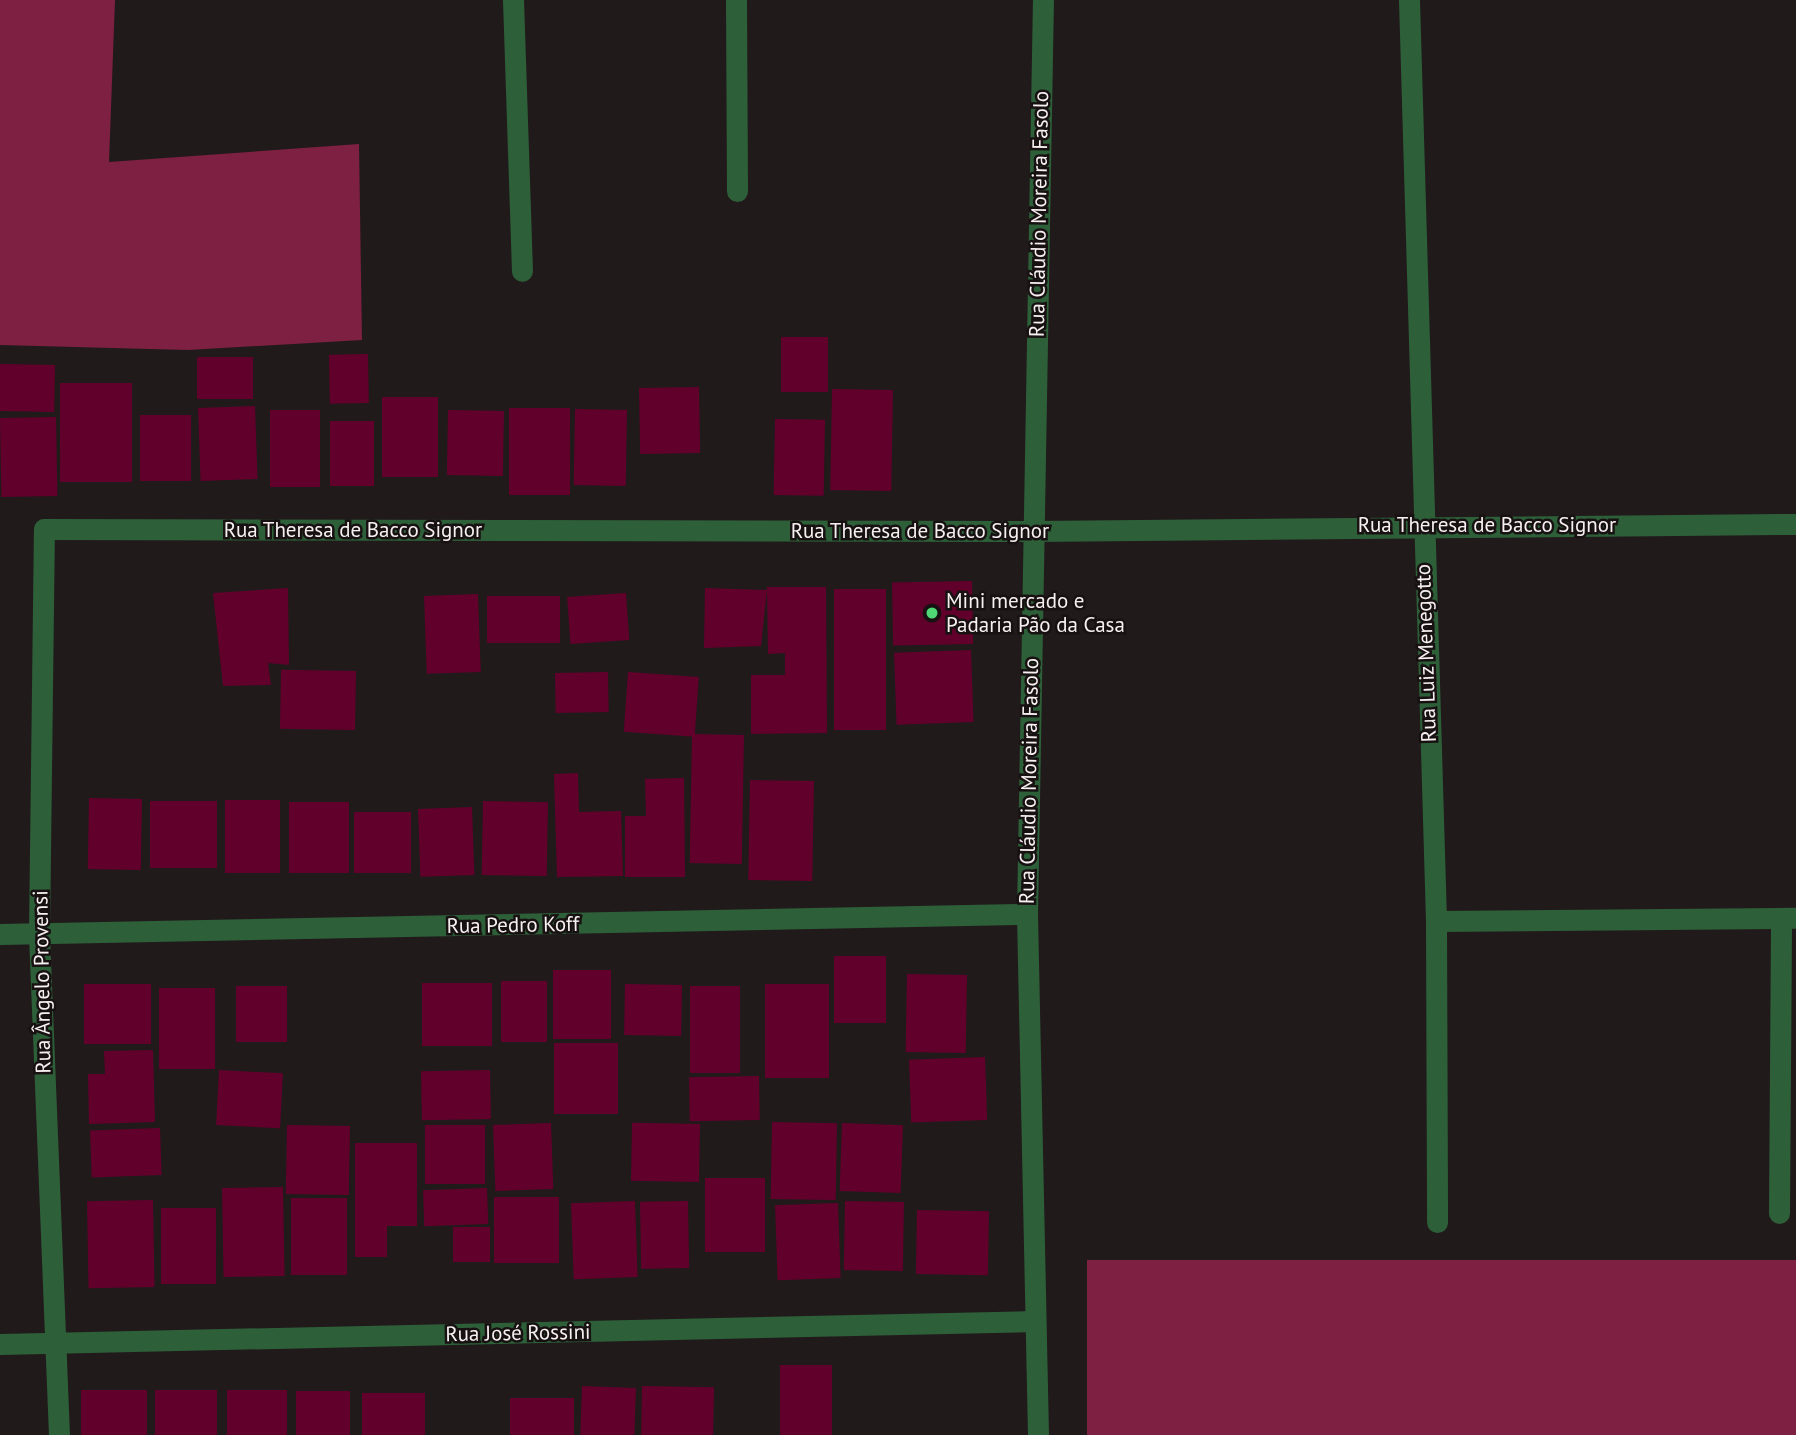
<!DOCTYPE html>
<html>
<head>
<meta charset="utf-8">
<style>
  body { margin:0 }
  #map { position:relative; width:1796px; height:1435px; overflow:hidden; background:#211a1b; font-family:"PT Sans",sans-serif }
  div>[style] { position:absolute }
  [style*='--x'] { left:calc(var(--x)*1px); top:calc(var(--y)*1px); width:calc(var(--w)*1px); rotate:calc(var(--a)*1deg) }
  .forest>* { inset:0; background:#7d2042; transform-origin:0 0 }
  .building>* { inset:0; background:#62002c; transform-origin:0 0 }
  .minor>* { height:21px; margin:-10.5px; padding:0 10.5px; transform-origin:10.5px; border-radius:10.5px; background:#2d6039 }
  .dots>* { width:19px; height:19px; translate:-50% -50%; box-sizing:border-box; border:4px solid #181112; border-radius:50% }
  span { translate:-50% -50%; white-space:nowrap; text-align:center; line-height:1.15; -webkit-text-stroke:5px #181112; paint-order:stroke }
  .street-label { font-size:21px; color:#f6f0f1 }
  .poi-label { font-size:21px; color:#f6f0f1 }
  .left { translate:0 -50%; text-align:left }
</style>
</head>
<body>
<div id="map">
  <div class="forest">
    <div style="clip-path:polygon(0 0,115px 0,109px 162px,359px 144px,362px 340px,188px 350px,0 345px)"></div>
    <div style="left:1796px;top:1260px;width:175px;height:709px;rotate:90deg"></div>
  </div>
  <div class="building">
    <div style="left:781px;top:337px;width:47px;height:55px"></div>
    <div style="left:368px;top:354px;width:49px;height:39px;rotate:89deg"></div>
    <div style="left:197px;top:357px;width:56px;height:42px"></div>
    <div style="left:55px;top:365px;width:47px;height:55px;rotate:91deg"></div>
    <div style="left:60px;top:383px;width:72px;height:99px"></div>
    <div style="left:699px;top:387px;width:66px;height:60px;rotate:89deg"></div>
    <div style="left:832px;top:389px;width:61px;height:101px;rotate:1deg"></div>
    <div style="left:382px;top:397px;width:56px;height:80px"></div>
    <div style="left:255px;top:406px;width:73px;height:57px;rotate:88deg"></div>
    <div style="left:509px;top:408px;width:61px;height:87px"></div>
    <div style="left:575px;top:409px;width:52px;height:76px;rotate:1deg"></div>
    <div style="left:320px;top:410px;width:77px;height:50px;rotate:90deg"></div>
    <div style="left:448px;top:410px;width:56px;height:65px;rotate:1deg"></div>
    <div style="left:191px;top:415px;width:66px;height:51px;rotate:90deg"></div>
    <div style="left:56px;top:417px;width:79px;height:56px;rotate:89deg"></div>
    <div style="left:775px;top:419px;width:50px;height:76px;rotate:1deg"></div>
    <div style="left:330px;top:421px;width:44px;height:65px"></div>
    <div style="left:972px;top:581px;width:63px;height:80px;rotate:89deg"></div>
    <div style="clip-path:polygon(767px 587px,826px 587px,827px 733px,751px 734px,751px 675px,785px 675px,785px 653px,768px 654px)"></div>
    <div style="clip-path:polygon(288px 588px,289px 665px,268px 663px,271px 685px,223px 686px,213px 593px)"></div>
    <div style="clip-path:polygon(705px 588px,767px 590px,761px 646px,704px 648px)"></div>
    <div style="left:834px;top:589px;width:52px;height:141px"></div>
    <div style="left:626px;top:593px;width:47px;height:59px;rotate:86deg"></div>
    <div style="left:478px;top:594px;width:78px;height:54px;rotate:88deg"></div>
    <div style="left:560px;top:596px;width:47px;height:73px;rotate:90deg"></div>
    <div style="left:971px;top:650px;width:72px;height:77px;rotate:88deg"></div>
    <div style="left:356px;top:671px;width:59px;height:75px;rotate:91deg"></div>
    <div style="left:608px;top:672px;width:40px;height:53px;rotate:89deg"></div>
    <div style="left:628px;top:672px;width:71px;height:60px;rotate:4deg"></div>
    <div style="left:692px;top:734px;width:52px;height:129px;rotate:1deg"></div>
    <div style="clip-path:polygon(578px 773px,579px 812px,621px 811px,623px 876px,557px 877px,554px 774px)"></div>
    <div style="clip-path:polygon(684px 778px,685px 877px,625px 877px,625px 816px,646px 816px,645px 779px)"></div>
    <div style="left:750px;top:780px;width:64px;height:100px;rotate:1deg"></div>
    <div style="left:89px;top:798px;width:53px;height:71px;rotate:1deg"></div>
    <div style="left:225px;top:800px;width:55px;height:73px"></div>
    <div style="left:150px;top:801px;width:67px;height:67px"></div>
    <div style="left:483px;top:801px;width:65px;height:74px;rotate:1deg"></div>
    <div style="left:289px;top:802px;width:60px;height:71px"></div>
    <div style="left:472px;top:807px;width:68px;height:54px;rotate:88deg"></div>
    <div style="left:354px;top:812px;width:57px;height:61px"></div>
    <div style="left:834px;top:956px;width:52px;height:67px"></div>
    <div style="left:553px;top:970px;width:58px;height:69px"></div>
    <div style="left:907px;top:974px;width:60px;height:78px;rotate:1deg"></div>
    <div style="left:501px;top:981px;width:46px;height:61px"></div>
    <div style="left:422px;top:983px;width:70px;height:63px"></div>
    <div style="left:151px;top:984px;width:60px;height:67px;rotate:90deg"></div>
    <div style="left:625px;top:984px;width:57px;height:51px;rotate:1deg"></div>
    <div style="left:765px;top:984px;width:64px;height:94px"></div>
    <div style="left:236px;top:986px;width:51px;height:56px"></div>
    <div style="left:690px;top:986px;width:50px;height:87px"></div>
    <div style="left:159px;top:988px;width:56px;height:81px"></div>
    <div style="left:618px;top:1043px;width:71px;height:64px;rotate:90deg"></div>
    <div style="clip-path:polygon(153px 1050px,155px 1122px,89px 1124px,88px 1074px,105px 1074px,104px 1051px)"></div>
    <div style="left:985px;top:1057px;width:63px;height:76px;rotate:88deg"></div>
    <div style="left:219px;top:1070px;width:64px;height:55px;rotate:3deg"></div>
    <div style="left:490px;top:1070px;width:49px;height:69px;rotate:89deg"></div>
    <div style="left:759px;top:1076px;width:44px;height:70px;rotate:89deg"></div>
    <div style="left:772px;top:1122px;width:65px;height:77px;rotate:1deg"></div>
    <div style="left:551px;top:1123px;width:66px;height:58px;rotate:88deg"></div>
    <div style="left:842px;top:1123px;width:61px;height:68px;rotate:2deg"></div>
    <div style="left:700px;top:1124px;width:58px;height:68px;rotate:91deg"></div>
    <div style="left:287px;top:1125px;width:63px;height:69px;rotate:1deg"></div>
    <div style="left:425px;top:1125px;width:60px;height:59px"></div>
    <div style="left:160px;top:1128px;width:47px;height:70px;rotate:88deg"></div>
    <div style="clip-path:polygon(355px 1143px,417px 1143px,417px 1226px,387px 1226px,387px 1257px,355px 1257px)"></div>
    <div style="left:765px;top:1178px;width:74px;height:60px;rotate:90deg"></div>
    <div style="left:283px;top:1187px;width:89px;height:61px;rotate:89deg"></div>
    <div style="left:487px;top:1188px;width:36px;height:64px;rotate:88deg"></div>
    <div style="left:494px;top:1197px;width:65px;height:66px"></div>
    <div style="left:291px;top:1198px;width:56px;height:77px"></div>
    <div style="left:153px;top:1200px;width:87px;height:66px;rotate:89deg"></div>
    <div style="left:635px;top:1201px;width:76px;height:64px;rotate:88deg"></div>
    <div style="left:688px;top:1201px;width:67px;height:48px;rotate:89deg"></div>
    <div style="left:845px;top:1201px;width:59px;height:69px;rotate:1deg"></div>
    <div style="left:838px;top:1203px;width:75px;height:63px;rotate:88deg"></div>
    <div style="left:161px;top:1208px;width:55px;height:76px"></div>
    <div style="left:917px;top:1210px;width:72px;height:64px;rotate:1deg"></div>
    <div style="left:453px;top:1227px;width:37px;height:35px"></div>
    <div style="left:780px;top:1365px;width:52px;height:70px"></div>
    <div style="left:582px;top:1386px;width:54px;height:49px;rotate:2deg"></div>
    <div style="left:642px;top:1386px;width:72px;height:49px;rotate:1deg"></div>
    <div style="left:81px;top:1390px;width:66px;height:45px"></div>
    <div style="left:155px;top:1390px;width:62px;height:45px"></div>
    <div style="left:227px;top:1390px;width:60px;height:45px"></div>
    <div style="left:296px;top:1391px;width:54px;height:44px"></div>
    <div style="left:425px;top:1393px;width:42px;height:63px;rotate:90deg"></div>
    <div style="left:510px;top:1398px;width:64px;height:37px"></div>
  </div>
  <div class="minor">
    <div style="--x:513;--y:0;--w:271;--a:88.1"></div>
    <div style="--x:736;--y:0;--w:191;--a:89.7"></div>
    <div style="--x:1409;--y:0;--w:921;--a:88.32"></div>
    <div style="--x:1436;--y:921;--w:301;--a:89.8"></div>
    <div style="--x:1436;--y:921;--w:360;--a:-0.5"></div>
    <div style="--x:0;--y:934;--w:1027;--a:-1.12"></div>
    <div style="--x:1779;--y:1213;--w:295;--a:-89.6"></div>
    <div style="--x:0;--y:1344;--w:1035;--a:-1.27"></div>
    <div style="--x:59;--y:1435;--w:501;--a:-92.29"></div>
    <div style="--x:39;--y:934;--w:405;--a:-89.3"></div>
    <div style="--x:44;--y:529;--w:989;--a:0.12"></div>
    <div style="--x:1033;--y:531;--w:763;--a:-0.53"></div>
    <div style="--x:1038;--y:1435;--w:521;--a:-91.21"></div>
    <div style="--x:1027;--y:914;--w:914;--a:-89"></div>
  </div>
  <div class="dots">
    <div style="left:932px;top:613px;background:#4fd675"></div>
  </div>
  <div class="street-label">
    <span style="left:1039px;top:214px;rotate:-89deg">Rua Cláudio Moreira Fasolo</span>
    <span style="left:1487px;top:525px">Rua Theresa de Bacco Signor</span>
    <span style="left:353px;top:530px">Rua Theresa de Bacco Signor</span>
    <span style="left:920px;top:531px">Rua Theresa de Bacco Signor</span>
    <span style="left:1426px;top:653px;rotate:-92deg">Rua Luiz Menegotto</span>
    <span style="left:1029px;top:781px;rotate:-89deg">Rua Cláudio Moreira Fasolo</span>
    <span style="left:513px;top:925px;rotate:-1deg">Rua Pedro Koff</span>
    <span style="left:42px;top:982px;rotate:-91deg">Rua Ângelo Provensi</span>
    <span style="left:518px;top:1333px;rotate:-1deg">Rua José Rossini</span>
  </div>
  <div class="poi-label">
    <span class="left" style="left:946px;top:613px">Mini mercado e<br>Padaria Pão da Casa</span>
  </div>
</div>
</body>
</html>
